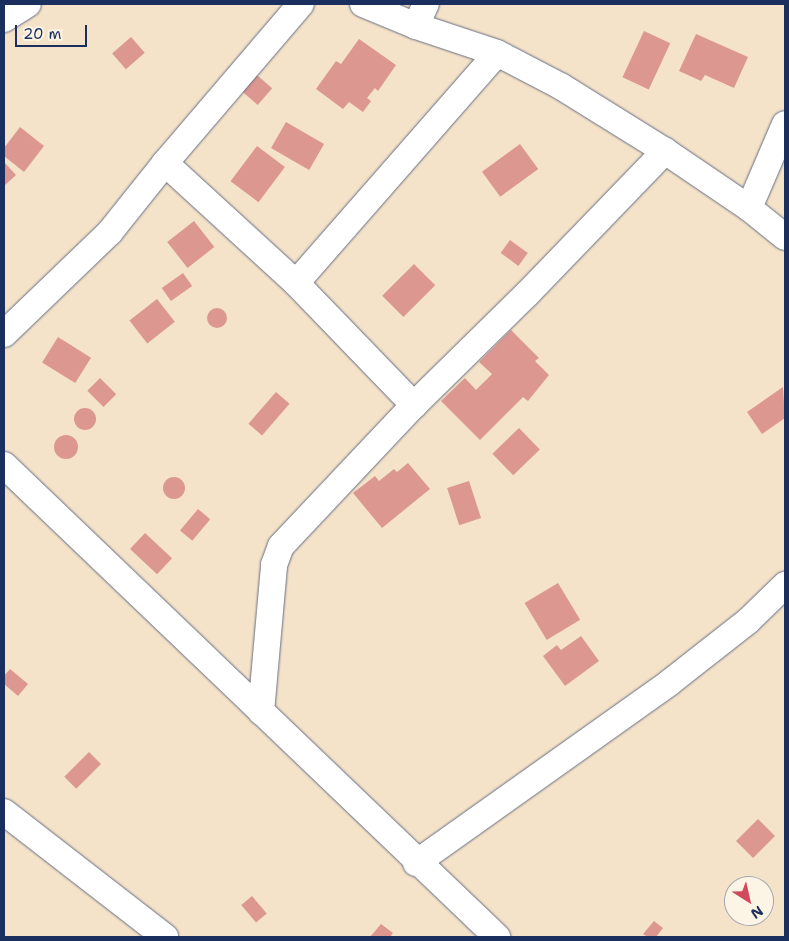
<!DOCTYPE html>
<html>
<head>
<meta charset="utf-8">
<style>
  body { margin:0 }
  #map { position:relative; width:789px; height:941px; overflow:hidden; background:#f5e3c9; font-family:"Shantell Sans",sans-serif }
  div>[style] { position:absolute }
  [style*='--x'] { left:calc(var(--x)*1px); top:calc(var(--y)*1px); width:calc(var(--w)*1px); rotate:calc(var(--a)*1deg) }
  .building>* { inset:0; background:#dd9791; transform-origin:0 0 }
  .round { border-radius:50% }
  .roads { filter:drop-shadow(0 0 1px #676e83) drop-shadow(0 0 1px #676e83) }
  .minor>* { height:26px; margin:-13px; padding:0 13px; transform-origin:13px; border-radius:13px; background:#fff }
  span { translate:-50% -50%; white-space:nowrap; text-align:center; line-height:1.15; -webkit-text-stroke:4px #fcf5e5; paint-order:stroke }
  .frame { position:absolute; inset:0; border:5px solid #1b2f5e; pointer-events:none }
  .north { position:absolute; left:724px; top:876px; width:50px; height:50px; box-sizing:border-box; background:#fcf5e5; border:1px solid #a2a6af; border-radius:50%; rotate:145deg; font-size:14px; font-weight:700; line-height:20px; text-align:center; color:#1b2f5e }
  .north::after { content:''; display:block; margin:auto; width:18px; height:22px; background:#d1495b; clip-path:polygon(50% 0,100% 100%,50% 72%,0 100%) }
  .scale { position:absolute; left:15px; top:25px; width:72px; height:22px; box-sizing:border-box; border:2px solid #1b2f5e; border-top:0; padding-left:6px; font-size:15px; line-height:18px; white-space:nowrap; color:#1b2f5e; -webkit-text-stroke:4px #fcf5e5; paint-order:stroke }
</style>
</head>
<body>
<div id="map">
  <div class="building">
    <div style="left:644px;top:31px;width:29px;height:51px;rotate:25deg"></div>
    <div style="clip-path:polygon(696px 34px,748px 57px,734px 88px,705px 75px,701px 81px,679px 71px)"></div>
    <div style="left:131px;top:37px;width:21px;height:25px;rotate:49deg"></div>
    <div style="clip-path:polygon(359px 39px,396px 65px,378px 91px,375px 88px,367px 98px,371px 101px,363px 112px,349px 102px,343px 109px,316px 89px,336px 61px,341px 64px)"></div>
    <div style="left:251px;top:70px;width:28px;height:22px;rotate:41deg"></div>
    <div style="left:286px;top:122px;width:44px;height:30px;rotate:30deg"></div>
    <div style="clip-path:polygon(20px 127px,44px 146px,24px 172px,4px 156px,4px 148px)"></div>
    <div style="left:520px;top:144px;width:31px;height:47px;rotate:54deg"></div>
    <div style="left:257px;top:146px;width:35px;height:44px;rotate:37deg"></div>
    <div style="clip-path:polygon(4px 162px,16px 175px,4px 186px)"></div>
    <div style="left:194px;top:221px;width:33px;height:34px;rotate:52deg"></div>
    <div style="left:510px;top:240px;width:22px;height:16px;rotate:36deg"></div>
    <div style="left:414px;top:264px;width:30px;height:45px;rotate:45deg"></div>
    <div style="left:183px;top:273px;width:16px;height:26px;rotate:55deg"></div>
    <div style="left:157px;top:299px;width:29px;height:35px;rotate:52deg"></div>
    <div class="round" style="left:207px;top:308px;width:20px;height:20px"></div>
    <div style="clip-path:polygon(511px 330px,539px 358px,535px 361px,549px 375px,528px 401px,523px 397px,480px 440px,441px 401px,465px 378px,476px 390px,492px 374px,479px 362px)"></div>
    <div style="left:58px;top:337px;width:39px;height:30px;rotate:32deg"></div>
    <div style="left:100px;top:378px;width:23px;height:18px;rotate:45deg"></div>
    <div style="clip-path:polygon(783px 387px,785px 418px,762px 434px,747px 412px)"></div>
    <div style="left:276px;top:392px;width:18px;height:42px;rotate:41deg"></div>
    <div class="round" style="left:74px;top:408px;width:22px;height:22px"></div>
    <div style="left:519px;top:428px;width:30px;height:37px;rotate:46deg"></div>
    <div class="round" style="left:54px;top:435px;width:24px;height:24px"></div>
    <div style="clip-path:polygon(408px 463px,430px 489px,382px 528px,353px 493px,375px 476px,379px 481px,394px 469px,397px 472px)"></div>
    <div class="round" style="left:163px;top:477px;width:22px;height:22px"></div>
    <div style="left:469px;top:481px;width:39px;height:23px;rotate:72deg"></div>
    <div style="left:198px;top:509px;width:16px;height:28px;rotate:40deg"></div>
    <div style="left:145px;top:533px;width:37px;height:22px;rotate:43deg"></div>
    <div style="left:558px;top:583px;width:43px;height:39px;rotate:59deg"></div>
    <div style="clip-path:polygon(581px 636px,599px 661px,565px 686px,543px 656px,557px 645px,561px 650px)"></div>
    <div style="clip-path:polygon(10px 669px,28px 684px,18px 696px,4px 684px,4px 676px)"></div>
    <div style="left:89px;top:752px;width:17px;height:35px;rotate:45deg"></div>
    <div style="left:758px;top:819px;width:24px;height:31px;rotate:45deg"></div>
    <div style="left:252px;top:896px;width:23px;height:14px;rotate:50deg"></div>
    <div style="clip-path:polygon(654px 921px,663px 928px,656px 937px,648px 937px,643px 934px)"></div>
    <div style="clip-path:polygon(381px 924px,393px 933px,390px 937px,370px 937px)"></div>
  </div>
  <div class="roads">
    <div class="minor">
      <div style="--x:363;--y:4;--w:57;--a:22.5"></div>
      <div style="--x:416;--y:26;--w:85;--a:18.4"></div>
      <div style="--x:497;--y:53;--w:73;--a:27.6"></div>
      <div style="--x:562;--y:87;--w:121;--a:31.9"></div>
      <div style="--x:665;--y:151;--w:102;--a:34.2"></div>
      <div style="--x:749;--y:208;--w:46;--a:38.9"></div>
      <div style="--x:4;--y:19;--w:28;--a:-32"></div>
      <div style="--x:416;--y:26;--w:24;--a:-66"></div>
      <div style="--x:165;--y:163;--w:178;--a:42.5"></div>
      <div style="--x:296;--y:283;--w:170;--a:46"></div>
      <div style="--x:749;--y:208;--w:91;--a:-66.8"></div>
      <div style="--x:296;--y:283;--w:305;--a:-48.8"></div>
      <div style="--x:4;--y:334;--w:147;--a:-43.9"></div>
      <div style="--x:110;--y:232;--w:88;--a:-51.4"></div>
      <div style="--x:165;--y:163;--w:209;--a:-49.5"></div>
      <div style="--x:4;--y:465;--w:683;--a:43.75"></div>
      <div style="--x:261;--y:712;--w:148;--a:-84.9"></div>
      <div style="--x:274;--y:565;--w:20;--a:-70"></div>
      <div style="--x:281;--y:546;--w:194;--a:-46.7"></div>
      <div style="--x:414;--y:405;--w:158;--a:-44.5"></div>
      <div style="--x:527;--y:294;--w:199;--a:-46"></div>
      <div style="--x:4;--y:812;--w:204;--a:37.8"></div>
      <div style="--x:416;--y:863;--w:310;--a:-35.4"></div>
      <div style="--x:669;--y:683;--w:100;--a:-38.1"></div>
      <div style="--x:748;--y:621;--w:52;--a:-44.2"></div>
    </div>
  </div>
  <div class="frame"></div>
  <div class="north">N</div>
  <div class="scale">20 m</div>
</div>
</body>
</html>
